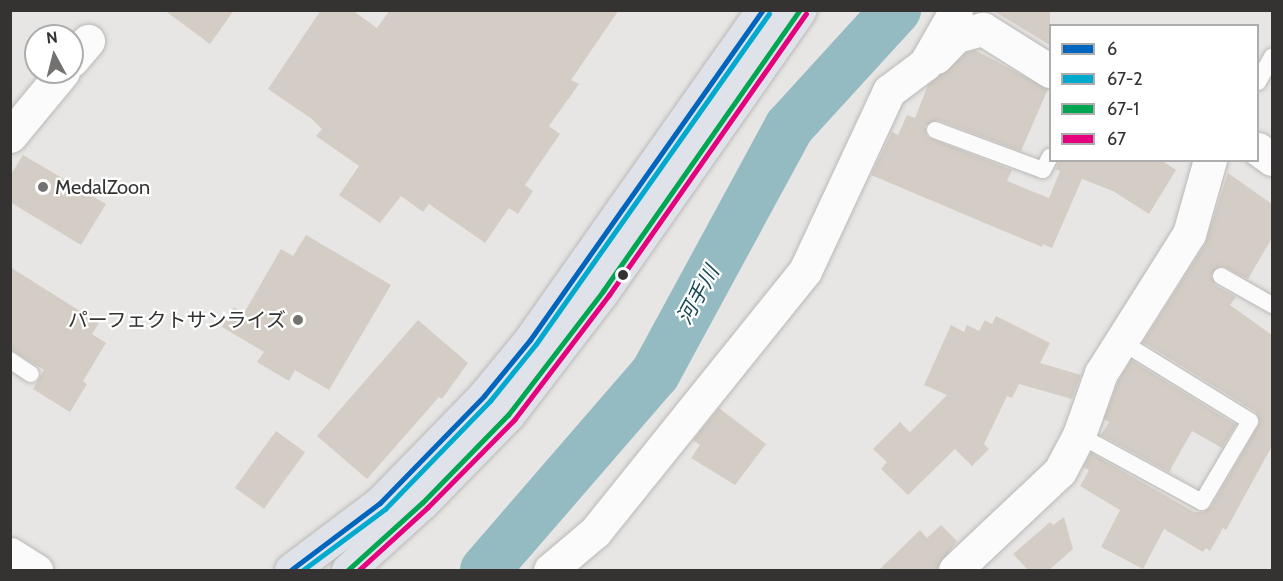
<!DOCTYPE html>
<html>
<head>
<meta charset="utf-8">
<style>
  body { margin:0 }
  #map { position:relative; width:1283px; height:581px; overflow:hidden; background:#e8e6e4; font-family:Cabin,"Noto Sans JP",sans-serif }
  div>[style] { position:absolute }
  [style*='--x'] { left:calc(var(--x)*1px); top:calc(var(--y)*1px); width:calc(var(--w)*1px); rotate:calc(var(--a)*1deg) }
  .river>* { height:50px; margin:-25px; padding:0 25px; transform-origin:25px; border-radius:25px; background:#94bac2 }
  .building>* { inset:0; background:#d4cdc5; transform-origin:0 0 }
  .roads { filter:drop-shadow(0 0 2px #bab9b7) drop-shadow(0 0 2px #bab9b7) }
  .service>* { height:16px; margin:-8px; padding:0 8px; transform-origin:8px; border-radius:8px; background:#fcfbfb }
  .minor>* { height:33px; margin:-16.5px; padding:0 16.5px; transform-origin:16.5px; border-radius:16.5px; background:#fcfbfb }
  .trunk>* { height:33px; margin:-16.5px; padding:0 16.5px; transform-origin:16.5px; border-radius:16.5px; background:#e0e2ea }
  .bus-1>* { height:4.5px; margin:-2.25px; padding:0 2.25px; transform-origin:2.25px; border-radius:2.25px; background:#0065bd }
  .bus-2>* { height:4.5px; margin:-2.25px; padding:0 2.25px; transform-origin:2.25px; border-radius:2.25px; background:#00a9ce }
  .bus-3>* { height:4.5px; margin:-2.25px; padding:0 2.25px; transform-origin:2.25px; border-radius:2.25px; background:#00a651 }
  .bus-4>* { height:4.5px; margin:-2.25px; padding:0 2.25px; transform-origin:2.25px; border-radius:2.25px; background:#e5007d }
  .dots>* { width:16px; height:16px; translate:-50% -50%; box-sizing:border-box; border:3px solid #fff; border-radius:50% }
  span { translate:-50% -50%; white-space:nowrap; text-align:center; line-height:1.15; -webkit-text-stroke:4.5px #fff; paint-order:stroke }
  .poi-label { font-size:20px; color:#343332 }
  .left { translate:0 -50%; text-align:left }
  .right { translate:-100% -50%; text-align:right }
  .water-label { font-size:21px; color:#194a54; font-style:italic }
  .frame { position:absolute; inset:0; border:12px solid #343332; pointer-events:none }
  .legend { position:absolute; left:1049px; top:24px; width:210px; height:138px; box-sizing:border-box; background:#fff; border:2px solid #aeadad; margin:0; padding:8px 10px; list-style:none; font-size:18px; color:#343332 }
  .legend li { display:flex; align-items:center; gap:12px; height:30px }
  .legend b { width:30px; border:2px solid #aeadad }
  .north { position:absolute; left:24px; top:24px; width:60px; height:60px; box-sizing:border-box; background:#fff; border:2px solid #aeadad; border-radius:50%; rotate:353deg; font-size:16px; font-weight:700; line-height:24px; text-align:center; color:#343332 }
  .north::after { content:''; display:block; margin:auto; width:21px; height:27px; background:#737270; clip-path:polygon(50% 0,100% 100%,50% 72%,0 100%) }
</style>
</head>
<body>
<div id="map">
  <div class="river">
    <div style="--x:485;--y:570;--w:259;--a:-49.1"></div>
    <div style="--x:655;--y:374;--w:281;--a:-61.5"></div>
    <div style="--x:789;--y:127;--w:159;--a:-47.6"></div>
  </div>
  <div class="building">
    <div style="clip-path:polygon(164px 10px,234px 10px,210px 44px)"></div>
    <div style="clip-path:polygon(321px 10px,352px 10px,377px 28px,390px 10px,619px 10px,571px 80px,579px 84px,549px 126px,560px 134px,525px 185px,533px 191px,518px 214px,509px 208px,485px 243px,429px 204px,423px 212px,401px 196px,380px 223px,339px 195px,359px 166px,316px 136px,322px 129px,312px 119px,268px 89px)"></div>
    <div style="clip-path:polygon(992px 10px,1050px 10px,1050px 45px)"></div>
    <div style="clip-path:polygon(975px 50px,1048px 89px,1021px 151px,938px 120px,925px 126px,927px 137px,1012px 170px,1007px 181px,1049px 198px,1060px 171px,1056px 169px,1060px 160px,1161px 160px,1176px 170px,1149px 214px,1113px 191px,1082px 179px,1052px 248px,1043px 244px,1042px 247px,871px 175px,892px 132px,898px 135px,907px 115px,915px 118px,928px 85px,966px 53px)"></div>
    <div style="clip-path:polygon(23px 155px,106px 204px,81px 245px,10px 202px,10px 176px)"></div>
    <div style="clip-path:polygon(1228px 173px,1272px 204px,1272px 238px,1248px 279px,1222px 266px,1211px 275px,1215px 285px,1236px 297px,1230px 305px,1272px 335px,1272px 446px,1226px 530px,1223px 528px,1210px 551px,1206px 548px,1203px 552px,1164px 529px,1143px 569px,1101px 547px,1120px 510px,1080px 486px,1089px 470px,1083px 467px,1091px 453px,1194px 512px,1203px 512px,1211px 507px,1260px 422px,1256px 412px,1143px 342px,1205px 244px)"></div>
    <div style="clip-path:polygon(306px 235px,391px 285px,329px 390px,295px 370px,289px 381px,257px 362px,264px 352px,222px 327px,234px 307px,244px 313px,281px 249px,293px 256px)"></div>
    <div style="clip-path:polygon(10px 267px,99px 323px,92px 334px,106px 343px,83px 381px,87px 384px,70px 412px,33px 389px,44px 370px,10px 349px)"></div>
    <div style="clip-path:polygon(996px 316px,1050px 343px,1040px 363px,1081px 375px,1072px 399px,1019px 384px,1012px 398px,1007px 396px,984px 444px,989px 449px,972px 466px,955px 449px,908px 495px,881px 469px,887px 462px,873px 449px,900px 422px,910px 432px,947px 395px,924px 385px,951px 325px,964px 332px,967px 325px,979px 331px,985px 320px,992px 324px)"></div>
    <div style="clip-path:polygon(418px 320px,468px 363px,442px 399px,439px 397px,367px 479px,317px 436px)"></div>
    <div style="clip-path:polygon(1131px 360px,1236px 425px,1222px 448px,1192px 431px,1169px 472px,1101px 435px,1109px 422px,1104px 419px,1118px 381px)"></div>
    <div style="clip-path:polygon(719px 408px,766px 444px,735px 485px,691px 458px,700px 445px,693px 440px)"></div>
    <div style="left:276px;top:431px;width:36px;height:70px;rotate:36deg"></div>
    <div style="clip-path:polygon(1064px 517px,1073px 549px,1049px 570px,1028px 570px,1013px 554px,1050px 522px,1053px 525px)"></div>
    <div style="clip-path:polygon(941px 525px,957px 541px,936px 570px,879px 570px,920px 530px,927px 538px)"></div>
  </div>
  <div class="roads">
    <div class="service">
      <div style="--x:1258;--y:82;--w:29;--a:-61"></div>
      <div style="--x:935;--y:130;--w:115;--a:20.3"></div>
      <div style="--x:1043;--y:170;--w:15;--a:-62"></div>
      <div style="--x:1221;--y:276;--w:59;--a:29.6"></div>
      <div style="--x:10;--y:360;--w:25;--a:34"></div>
      <div style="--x:1079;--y:435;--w:140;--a:28.6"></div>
      <div style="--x:1202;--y:502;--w:94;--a:-59.3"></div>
      <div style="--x:1250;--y:421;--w:154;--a:-148.3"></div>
    </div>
    <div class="minor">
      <div style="--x:936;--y:57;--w:29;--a:-46"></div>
      <div style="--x:956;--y:36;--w:28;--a:-15"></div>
      <div style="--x:983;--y:29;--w:79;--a:32.1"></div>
      <div style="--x:72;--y:60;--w:25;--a:-50"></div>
      <div style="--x:10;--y:136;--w:83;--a:-50.4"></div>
      <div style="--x:1258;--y:149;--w:17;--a:36"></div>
      <div style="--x:10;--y:554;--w:31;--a:32"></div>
      <div style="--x:550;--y:570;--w:59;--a:-40.2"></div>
      <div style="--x:595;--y:532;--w:335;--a:-51.2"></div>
      <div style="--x:805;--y:271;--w:199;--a:-65"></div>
      <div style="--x:889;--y:91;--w:45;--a:-36.9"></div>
      <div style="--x:925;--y:64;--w:62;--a:-60.1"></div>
      <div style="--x:955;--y:570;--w:144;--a:-43.3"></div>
      <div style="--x:1060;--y:471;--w:41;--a:-62.2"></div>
      <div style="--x:1079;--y:435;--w:66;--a:-70.5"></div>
      <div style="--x:1101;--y:373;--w:165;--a:-57.7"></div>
      <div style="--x:1189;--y:234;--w:77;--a:-74.2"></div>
    </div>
    <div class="trunk">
      <div style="--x:291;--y:570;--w:111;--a:-37"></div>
      <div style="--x:380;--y:503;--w:149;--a:-45.8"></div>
      <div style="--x:484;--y:396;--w:72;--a:-50.6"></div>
      <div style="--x:530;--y:340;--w:404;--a:-54.8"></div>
      <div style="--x:348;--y:570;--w:100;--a:-42.2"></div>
      <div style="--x:422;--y:503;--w:123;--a:-45.7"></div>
      <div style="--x:508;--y:415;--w:156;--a:-52.5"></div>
      <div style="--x:603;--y:291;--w:343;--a:-55"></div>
    </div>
  </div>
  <div class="bus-1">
    <div style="--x:291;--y:570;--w:111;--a:-37"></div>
    <div style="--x:380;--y:503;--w:149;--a:-45.8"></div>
    <div style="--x:484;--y:396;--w:72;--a:-50.6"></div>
    <div style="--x:530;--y:340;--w:404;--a:-54.8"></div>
  </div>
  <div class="bus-2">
    <div style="--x:303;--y:570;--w:102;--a:-36.6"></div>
    <div style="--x:385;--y:509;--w:151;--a:-45.8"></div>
    <div style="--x:490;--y:401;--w:73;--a:-51.1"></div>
    <div style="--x:536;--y:344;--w:404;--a:-54.8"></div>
  </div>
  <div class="bus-3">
    <div style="--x:348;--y:570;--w:100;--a:-42.2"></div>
    <div style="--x:422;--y:503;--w:123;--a:-45.7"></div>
    <div style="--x:508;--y:415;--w:156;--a:-52.5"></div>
    <div style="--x:603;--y:291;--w:343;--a:-55"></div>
  </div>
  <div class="bus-4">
    <div style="--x:359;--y:570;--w:92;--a:-42.4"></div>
    <div style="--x:427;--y:508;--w:124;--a:-45.3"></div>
    <div style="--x:514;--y:420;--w:157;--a:-52.8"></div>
    <div style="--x:609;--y:295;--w:343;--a:-55"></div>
  </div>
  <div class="dots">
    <div style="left:43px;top:187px;background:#737270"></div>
    <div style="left:623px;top:275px;background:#343332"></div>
    <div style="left:298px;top:320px;background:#737270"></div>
  </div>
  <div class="poi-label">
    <span class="left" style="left:55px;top:187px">MedalZoon</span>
    <span class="right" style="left:286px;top:320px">パーフェクトサンライズ</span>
  </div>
  <div class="water-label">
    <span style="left:698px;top:295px;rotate:-61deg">河手川</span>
  </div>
  <div class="frame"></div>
  <ul class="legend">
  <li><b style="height:8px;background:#0065bd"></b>6</li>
  <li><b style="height:8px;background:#00a9ce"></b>67-2</li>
  <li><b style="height:8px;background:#00a651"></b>67-1</li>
  <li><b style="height:8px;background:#e5007d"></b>67</li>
  </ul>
  <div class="north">N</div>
</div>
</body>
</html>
